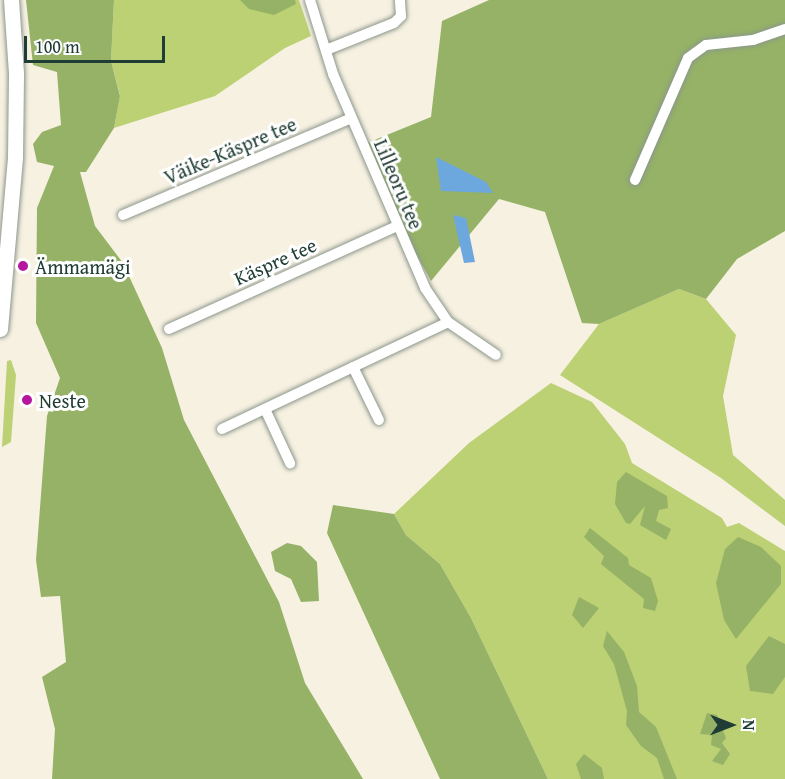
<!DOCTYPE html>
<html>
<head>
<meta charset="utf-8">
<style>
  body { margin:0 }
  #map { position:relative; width:785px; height:779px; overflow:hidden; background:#f7f1e2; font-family:"Gentium Book Plus",serif }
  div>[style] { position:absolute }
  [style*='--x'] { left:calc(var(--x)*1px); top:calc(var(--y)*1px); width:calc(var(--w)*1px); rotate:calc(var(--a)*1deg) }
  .green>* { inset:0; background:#bcd074 }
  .forest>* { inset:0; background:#95b266 }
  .water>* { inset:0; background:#6ca8dd }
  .roads { filter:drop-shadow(0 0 2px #8b978b) drop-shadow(0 0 2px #8b978b) }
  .minor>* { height:10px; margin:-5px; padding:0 5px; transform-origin:5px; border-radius:5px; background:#fff }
  .secondary>* { height:15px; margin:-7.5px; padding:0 7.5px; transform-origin:7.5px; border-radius:7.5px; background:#fff }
  .dots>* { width:16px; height:16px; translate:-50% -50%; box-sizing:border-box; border:3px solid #fff; border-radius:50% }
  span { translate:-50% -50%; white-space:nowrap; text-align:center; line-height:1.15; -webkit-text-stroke:6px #fff; paint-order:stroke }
  .street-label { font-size:20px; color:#1f3d34 }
  .poi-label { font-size:20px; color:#1f3d34 }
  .left { translate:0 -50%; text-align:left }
  .north { position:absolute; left:701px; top:695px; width:60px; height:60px; -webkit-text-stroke:4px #fff; paint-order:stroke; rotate:90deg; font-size:16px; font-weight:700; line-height:24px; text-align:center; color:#1f3d34 }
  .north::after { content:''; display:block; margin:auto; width:21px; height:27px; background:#1f3d34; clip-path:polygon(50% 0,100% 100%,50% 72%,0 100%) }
  .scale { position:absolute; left:24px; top:36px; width:141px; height:27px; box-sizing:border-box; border:3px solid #1f3d34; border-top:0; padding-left:8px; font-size:18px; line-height:21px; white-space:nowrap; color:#1f3d34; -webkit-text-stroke:4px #fff; paint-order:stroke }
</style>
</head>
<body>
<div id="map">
  <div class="green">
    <div style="clip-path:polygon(114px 0,299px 0,311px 36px,285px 48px,215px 96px,114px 128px,120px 95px,111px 61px)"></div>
    <div style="clip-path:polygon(679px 289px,706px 299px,736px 335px,723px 396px,733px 455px,785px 500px,785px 526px,721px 478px,560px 375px,599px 324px)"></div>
    <div style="clip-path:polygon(11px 360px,16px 375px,11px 442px,2px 447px,7px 361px)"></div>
    <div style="clip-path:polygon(551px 383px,592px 402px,625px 444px,632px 463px,722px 518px,727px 527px,739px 523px,785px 551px,785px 779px,548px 779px,471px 618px,440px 564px,406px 535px,394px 514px,469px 443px)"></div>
  </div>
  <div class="forest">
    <div style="clip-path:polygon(26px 0,114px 0,111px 61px,120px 96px,114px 128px,86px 172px,80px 172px,95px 226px,123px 263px,162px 348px,184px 420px,279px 602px,305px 683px,363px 779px,52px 779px,55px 729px,42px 677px,66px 662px,60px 596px,41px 597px,36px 560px,47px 416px,60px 378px,36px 323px,37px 208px,54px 166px,37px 162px,33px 144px,42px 132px,61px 125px,57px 72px,33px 65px)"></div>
    <div style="clip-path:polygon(240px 0,295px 0,296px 4px,274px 15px,249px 9px)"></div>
    <div style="clip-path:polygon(489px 0,785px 0,785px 231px,737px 259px,706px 299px,679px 289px,599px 324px,582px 323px,545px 212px,499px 199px,431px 281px,399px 223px,367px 143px,431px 117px,442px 21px)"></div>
    <div style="clip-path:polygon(626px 472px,667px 496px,668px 508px,659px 510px,656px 521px,671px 529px,666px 540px,640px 525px,645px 506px,630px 524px,626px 523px,615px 504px,617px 482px)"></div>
    <div style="clip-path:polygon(333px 505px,394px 514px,406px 535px,440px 564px,471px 618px,548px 779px,440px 779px,327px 533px)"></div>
    <div style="clip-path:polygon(590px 528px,628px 558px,629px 565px,651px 578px,658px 601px,655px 611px,643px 608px,644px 599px,601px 564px,604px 556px,584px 537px)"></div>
    <div style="clip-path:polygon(738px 537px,761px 547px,781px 566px,781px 584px,736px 639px,724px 620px,716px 583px,725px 549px)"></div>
    <div style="clip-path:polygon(287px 543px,301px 546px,317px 562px,319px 601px,301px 602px,291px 579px,275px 571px,271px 552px)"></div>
    <div style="clip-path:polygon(579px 597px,599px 608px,583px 628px,572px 615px)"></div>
    <div style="clip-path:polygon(607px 631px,624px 652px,637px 686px,639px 712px,656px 727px,677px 779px,664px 779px,657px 758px,641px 746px,626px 725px,627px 711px,614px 664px,603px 646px)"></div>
    <div style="clip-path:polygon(769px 636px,785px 644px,785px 677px,773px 694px,750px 691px,746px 666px)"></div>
    <div style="clip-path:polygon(707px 713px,717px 715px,726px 738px,722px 743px,730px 754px,723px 765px,712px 761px,721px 749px,711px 745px,712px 735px,700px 734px)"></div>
    <div style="clip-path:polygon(584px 754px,602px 768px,604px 779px,581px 779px,576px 764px)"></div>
  </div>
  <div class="water">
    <div style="clip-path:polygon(436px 157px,486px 182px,493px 193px,441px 191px)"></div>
    <div style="clip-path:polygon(453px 215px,466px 218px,475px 262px,464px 263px)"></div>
  </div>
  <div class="roads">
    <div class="minor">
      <div style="--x:310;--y:0;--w:77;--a:72.7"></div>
      <div style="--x:333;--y:74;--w:233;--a:66.7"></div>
      <div style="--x:425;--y:288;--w:41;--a:55.9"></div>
      <div style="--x:448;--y:322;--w:58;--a:34.5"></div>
      <div style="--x:326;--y:50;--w:73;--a:-21.7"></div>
      <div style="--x:394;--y:23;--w:10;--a:-45"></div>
      <div style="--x:401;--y:16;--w:16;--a:-94"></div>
      <div style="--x:635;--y:180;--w:133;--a:-66.5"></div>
      <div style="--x:688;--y:58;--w:22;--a:-36"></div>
      <div style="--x:706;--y:45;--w:47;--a:-6.1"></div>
      <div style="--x:753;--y:40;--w:34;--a:-19"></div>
      <div style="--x:123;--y:215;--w:248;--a:-23"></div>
      <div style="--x:169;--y:329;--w:250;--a:-24.3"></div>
      <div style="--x:353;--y:367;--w:59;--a:63.9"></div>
      <div style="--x:265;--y:409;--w:60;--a:65.2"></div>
      <div style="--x:222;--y:429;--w:250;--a:-25.3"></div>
    </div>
    <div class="secondary">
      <div style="--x:0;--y:329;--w:172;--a:-85"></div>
      <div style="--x:15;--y:158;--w:85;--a:-89.3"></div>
      <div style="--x:16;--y:73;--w:73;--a:-93.9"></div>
    </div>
  </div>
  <div class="dots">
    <div style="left:23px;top:266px;background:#b5179e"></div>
    <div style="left:27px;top:400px;background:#b5179e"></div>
  </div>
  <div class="street-label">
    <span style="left:230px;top:150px;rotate:-23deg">Väike-Käspre tee</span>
    <span style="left:399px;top:184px;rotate:67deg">Lilleoru tee</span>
    <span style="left:275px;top:261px;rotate:-24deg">Käspre tee</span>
  </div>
  <div class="poi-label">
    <span class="left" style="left:35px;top:266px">Ämmamägi</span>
    <span class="left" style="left:39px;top:400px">Neste</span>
  </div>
  <div class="north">N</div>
  <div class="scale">100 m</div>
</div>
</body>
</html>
